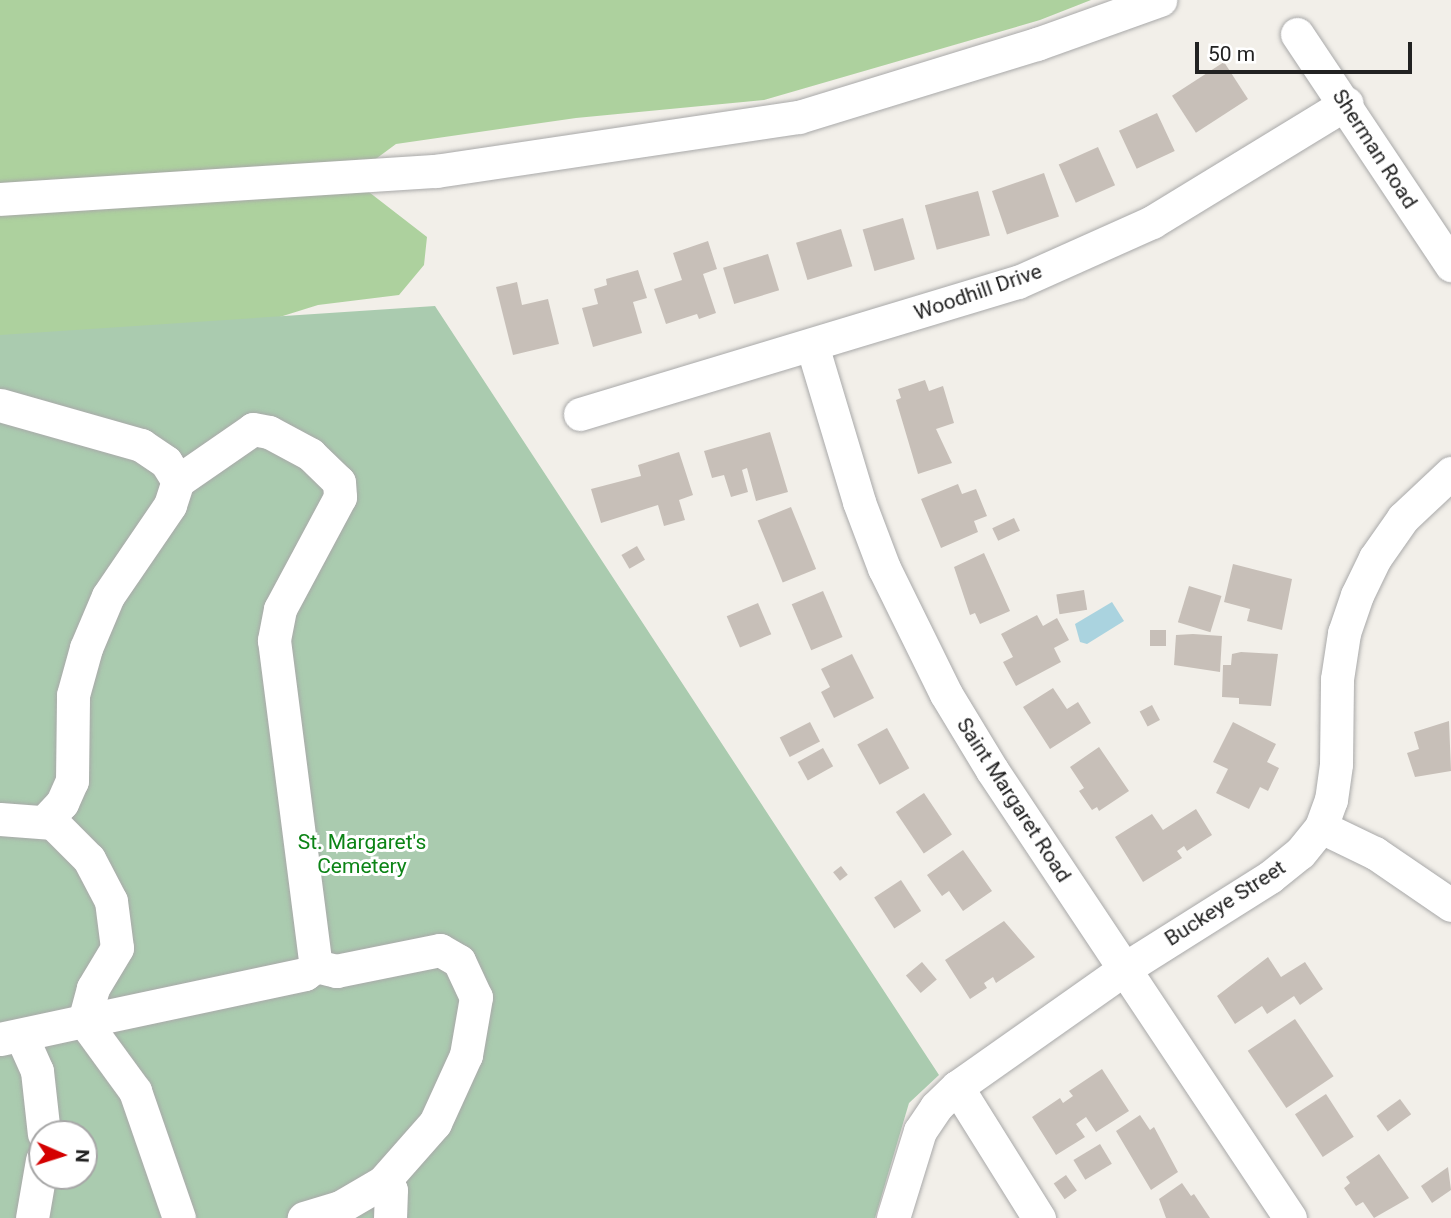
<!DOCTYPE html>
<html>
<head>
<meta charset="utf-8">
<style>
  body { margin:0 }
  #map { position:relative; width:1451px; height:1218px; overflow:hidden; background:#f2efe9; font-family:Roboto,sans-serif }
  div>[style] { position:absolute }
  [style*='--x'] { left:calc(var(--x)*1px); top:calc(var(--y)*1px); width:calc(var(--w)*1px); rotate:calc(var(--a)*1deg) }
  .forest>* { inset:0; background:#add19e }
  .cemetery>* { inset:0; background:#aacbaf }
  .water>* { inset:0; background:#aad3df }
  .building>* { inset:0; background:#c7bfb8; transform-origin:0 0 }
  .roads { filter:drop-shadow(0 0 2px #a9a9a9) drop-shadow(0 0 2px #a9a9a9) }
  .minor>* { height:33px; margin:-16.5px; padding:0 16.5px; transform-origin:16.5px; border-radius:16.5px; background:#fff }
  span { translate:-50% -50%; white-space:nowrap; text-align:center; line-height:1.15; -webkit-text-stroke:6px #fff; paint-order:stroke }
  .street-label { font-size:21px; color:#222 }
  .park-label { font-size:21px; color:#0c8416 }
  .north { position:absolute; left:28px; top:1120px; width:70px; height:70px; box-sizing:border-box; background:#fff; border:2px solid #a7a7a7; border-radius:50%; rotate:93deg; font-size:19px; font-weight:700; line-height:28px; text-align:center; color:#222 }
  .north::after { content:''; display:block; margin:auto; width:24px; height:32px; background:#d40000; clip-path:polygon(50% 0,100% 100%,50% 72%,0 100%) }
  .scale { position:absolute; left:1195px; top:42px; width:217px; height:32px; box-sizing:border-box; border:4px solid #222; border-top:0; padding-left:9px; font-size:21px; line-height:24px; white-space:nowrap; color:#222; -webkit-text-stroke:5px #fff; paint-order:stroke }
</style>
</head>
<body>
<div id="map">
  <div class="forest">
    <div style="clip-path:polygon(0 0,1091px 0,1040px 20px,764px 100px,576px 118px,396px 144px,373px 161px,365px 189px,427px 237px,424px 265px,399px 295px,318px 305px,228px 333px,0 345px)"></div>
  </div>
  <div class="cemetery">
    <div style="clip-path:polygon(evenodd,435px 306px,939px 1075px,909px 1103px,875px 1218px,0 1218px,0 335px,435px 306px,42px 1134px,84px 1134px,84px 1176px,42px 1176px,42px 1134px)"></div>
  </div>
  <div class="water">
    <div style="clip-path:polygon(1112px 602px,1124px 621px,1087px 644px,1080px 642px,1075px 624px)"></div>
  </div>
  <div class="building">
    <div style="left:1224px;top:62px;width:44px;height:62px;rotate:57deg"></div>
    <div style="left:1157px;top:113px;width:42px;height:42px;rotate:65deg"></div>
    <div style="left:1098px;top:147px;width:42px;height:43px;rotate:66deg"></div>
    <div style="left:1044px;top:173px;width:46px;height:55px;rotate:71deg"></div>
    <div style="left:978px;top:191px;width:46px;height:55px;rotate:75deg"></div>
    <div style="left:903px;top:218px;width:43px;height:42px;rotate:74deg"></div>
    <div style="left:841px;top:229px;width:39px;height:47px;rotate:73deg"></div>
    <div style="clip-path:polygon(708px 241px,717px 269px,703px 274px,716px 313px,699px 319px,697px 314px,666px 324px,654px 289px,682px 280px,673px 253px)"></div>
    <div style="left:768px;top:254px;width:38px;height:47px;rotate:73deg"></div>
    <div style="clip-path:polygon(638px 270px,647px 298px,633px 302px,642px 333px,593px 347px,582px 308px,598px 304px,594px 289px,607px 285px,606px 279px)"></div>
    <div style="clip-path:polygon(517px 282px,522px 305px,548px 299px,559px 344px,513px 355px,496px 287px)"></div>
    <div style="clip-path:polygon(925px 380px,929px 391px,943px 386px,954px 423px,936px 429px,952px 463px,918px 474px,896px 400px,901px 398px,898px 389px)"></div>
    <div style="clip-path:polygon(770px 432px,788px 492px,756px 501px,747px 468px,742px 470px,748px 492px,731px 497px,724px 475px,712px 478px,704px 451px)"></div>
    <div style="clip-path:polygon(679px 452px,693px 495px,679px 500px,685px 520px,664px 526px,658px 505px,601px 523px,591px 489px,641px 476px,638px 465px)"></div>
    <div style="clip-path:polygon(958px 484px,962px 494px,976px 489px,987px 516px,974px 521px,978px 532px,941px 548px,921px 499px)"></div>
    <div style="left:791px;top:507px;width:67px;height:36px;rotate:68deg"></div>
    <div style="left:1014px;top:518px;width:14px;height:24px;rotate:65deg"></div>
    <div style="left:637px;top:546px;width:16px;height:18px;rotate:60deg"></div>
    <div style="clip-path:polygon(984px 553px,1010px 611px,980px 624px,975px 613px,970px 615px,954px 567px)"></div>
    <div style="clip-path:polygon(1233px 564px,1292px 579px,1282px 630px,1247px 621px,1250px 609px,1224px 602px)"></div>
    <div style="left:1189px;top:586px;width:34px;height:38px;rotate:17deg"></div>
    <div style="left:1084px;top:590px;width:20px;height:28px;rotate:81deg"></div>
    <div style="left:823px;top:591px;width:50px;height:34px;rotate:67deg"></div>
    <div style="left:758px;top:603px;width:34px;height:34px;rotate:67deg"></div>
    <div style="clip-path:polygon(1037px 615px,1043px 626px,1057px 618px,1069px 640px,1054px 648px,1061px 662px,1016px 686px,1003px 662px,1013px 657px,1001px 634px)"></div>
    <div style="left:1150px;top:630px;width:16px;height:16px"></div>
    <div style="clip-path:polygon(1193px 634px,1222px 636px,1220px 672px,1174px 665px,1176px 635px)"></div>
    <div style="clip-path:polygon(1241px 652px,1278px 654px,1271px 706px,1239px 704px,1239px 698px,1222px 697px,1223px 665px,1231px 665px,1232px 654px)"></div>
    <div style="clip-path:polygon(852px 654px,874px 698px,834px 718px,821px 692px,830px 687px,821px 669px)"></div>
    <div style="clip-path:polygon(1053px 688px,1067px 709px,1078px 702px,1091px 723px,1050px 749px,1023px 707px)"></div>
    <div style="left:1152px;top:705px;width:17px;height:14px;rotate:62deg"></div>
    <div style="clip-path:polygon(1449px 721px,1451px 771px,1415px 777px,1407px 753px,1419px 749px,1414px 732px)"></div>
    <div style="left:810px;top:722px;width:22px;height:34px;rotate:63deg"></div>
    <div style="clip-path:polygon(1233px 722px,1276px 744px,1267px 762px,1279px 768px,1268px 791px,1260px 787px,1249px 809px,1216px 793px,1228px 769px,1213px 762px)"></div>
    <div style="left:887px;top:728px;width:46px;height:34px;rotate:61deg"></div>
    <div style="clip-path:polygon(1099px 747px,1129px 791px,1099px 811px,1097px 807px,1092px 810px,1079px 791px,1084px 788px,1070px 767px)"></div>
    <div style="left:823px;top:748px;width:21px;height:29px;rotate:61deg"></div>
    <div style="left:924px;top:793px;width:50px;height:34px;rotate:56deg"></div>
    <div style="clip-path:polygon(1196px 809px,1212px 835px,1187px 851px,1184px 846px,1177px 851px,1182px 858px,1143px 882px,1115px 837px,1152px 814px,1163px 830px)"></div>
    <div style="clip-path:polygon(963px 850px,992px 891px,963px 911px,949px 891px,942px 896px,927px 875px)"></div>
    <div style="left:841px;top:866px;width:11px;height:10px;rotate:52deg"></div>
    <div style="left:901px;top:880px;width:37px;height:32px;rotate:57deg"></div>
    <div style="clip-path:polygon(1004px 921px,1035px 957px,996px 983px,993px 977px,984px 983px,987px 988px,970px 999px,945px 960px)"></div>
    <div style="clip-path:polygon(1268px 957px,1281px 977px,1305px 962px,1323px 989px,1300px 1005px,1294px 996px,1267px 1014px,1262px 1006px,1235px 1024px,1217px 996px)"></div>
    <div style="left:922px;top:962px;width:23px;height:21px;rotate:50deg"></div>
    <div style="left:1295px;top:1019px;width:69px;height:57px;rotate:56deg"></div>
    <div style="clip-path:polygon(1102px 1069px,1129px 1111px,1096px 1132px,1086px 1117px,1076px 1124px,1085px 1137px,1056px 1155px,1032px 1117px,1060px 1098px,1063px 1103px,1073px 1096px,1069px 1091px)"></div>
    <div style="left:1326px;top:1094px;width:51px;height:37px;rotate:57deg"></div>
    <div style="left:1400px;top:1099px;width:19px;height:29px;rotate:54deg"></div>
    <div style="clip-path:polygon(1140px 1115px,1150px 1130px,1154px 1127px,1178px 1172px,1151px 1190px,1116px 1131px)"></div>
    <div style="left:1100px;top:1144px;width:23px;height:31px;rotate:59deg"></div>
    <div style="clip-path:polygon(1379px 1154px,1409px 1198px,1374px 1218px,1363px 1202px,1356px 1206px,1344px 1188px,1350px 1183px,1346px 1177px)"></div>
    <div style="clip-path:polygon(1448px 1167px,1451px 1190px,1432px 1203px,1421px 1186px)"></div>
    <div style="left:1066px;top:1175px;width:19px;height:15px;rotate:55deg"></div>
    <div style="clip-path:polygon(1182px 1183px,1191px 1196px,1194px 1194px,1210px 1218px,1166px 1218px,1159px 1199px)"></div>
  </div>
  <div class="roads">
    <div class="minor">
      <div style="--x:1297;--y:34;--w:278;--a:56.3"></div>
      <div style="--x:0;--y:199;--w:437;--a:-3.7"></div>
      <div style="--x:436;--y:171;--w:367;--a:-8.5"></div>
      <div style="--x:799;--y:117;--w:249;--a:-17.1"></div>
      <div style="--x:1037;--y:44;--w:131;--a:-19.7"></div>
      <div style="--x:812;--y:345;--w:164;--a:73.3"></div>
      <div style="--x:859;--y:502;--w:71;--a:69.3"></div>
      <div style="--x:884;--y:568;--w:140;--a:63.8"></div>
      <div style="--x:946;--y:694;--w:89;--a:58.8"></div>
      <div style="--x:992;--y:770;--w:538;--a:56.37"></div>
      <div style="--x:0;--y:405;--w:147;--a:15.8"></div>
      <div style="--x:141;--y:445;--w:30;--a:34"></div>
      <div style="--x:166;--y:462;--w:22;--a:58"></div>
      <div style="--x:178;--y:481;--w:91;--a:-34.7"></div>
      <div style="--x:253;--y:429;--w:16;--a:11"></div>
      <div style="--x:269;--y:432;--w:47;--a:28.2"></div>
      <div style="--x:310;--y:454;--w:40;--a:44"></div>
      <div style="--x:339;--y:482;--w:15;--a:86"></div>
      <div style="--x:340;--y:497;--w:127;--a:118.2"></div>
      <div style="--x:280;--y:609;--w:32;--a:101"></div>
      <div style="--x:274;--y:640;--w:329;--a:82.7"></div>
      <div style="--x:316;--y:966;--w:21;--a:14"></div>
      <div style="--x:336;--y:971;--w:106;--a:-11.4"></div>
      <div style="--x:440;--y:950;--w:22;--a:30"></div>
      <div style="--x:459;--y:961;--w:40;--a:65"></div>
      <div style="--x:476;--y:997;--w:59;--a:99.8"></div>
      <div style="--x:466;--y:1055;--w:75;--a:114.5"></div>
      <div style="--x:435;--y:1123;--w:79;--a:131.4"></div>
      <div style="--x:383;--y:1182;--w:50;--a:149.8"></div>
      <div style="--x:340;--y:1207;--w:38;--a:163"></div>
      <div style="--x:580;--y:414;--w:457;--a:-16.8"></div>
      <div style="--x:1018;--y:282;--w:147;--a:-24.1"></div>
      <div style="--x:1152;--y:222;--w:228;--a:-31.4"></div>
      <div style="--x:0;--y:819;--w:53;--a:4.3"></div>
      <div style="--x:53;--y:823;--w:51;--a:45"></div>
      <div style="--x:89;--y:859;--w:47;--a:62.4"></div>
      <div style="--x:111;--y:901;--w:47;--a:82.7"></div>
      <div style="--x:117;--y:948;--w:47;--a:121"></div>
      <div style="--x:93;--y:988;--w:34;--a:105"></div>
      <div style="--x:84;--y:1021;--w:226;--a:-12"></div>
      <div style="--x:305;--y:974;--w:14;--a:-36"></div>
      <div style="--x:45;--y:821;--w:25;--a:-47"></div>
      <div style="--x:62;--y:803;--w:24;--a:-66"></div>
      <div style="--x:72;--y:781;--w:86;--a:-89.3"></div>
      <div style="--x:73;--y:695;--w:49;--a:-74.5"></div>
      <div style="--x:86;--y:648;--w:56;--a:-67.1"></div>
      <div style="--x:108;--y:596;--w:110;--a:-55.7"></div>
      <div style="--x:170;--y:505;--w:25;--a:-72"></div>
      <div style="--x:1321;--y:827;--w:60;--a:25.7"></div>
      <div style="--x:1375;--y:853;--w:92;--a:34.4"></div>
      <div style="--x:21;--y:1035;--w:39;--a:66"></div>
      <div style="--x:37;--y:1071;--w:63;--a:83.7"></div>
      <div style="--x:0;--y:1039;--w:86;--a:-12.1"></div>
      <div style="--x:84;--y:1021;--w:87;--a:53.9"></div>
      <div style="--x:135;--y:1091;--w:134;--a:70.9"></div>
      <div style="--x:957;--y:1087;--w:155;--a:58"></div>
      <div style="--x:383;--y:1182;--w:11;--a:45"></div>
      <div style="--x:391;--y:1190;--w:28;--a:92"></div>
      <div style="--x:32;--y:1218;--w:59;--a:-80.2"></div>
      <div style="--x:893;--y:1218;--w:91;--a:-72.8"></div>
      <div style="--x:920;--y:1131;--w:29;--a:-56"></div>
      <div style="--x:936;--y:1107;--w:29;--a:-44"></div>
      <div style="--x:957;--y:1087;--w:204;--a:-35.2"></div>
      <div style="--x:1124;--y:969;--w:173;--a:-32.2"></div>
      <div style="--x:1270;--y:877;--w:38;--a:-39"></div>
      <div style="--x:1300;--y:853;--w:33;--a:-51"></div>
      <div style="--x:1321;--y:827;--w:29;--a:-70"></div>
      <div style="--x:1331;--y:800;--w:36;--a:-82"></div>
      <div style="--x:1336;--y:764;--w:85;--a:-89.3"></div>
      <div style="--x:1337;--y:679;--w:47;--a:-81.3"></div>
      <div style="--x:1344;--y:633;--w:40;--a:-71.1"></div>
      <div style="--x:1357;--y:595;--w:41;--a:-64.1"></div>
      <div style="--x:1375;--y:558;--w:49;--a:-55"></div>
      <div style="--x:1403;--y:518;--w:66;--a:-43.2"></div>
    </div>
  </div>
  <div class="street-label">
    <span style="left:1375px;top:149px;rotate:57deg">Sherman Road</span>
    <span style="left:978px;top:292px;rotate:-19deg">Woodhill Drive</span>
    <span style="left:1014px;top:800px;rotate:57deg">Saint Margaret Road</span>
    <span style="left:1225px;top:903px;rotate:-33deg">Buckeye Street</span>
  </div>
  <div class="park-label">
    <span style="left:362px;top:854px">St. Margaret's<br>Cemetery</span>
  </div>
  <div class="north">N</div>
  <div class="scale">50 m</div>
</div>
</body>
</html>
